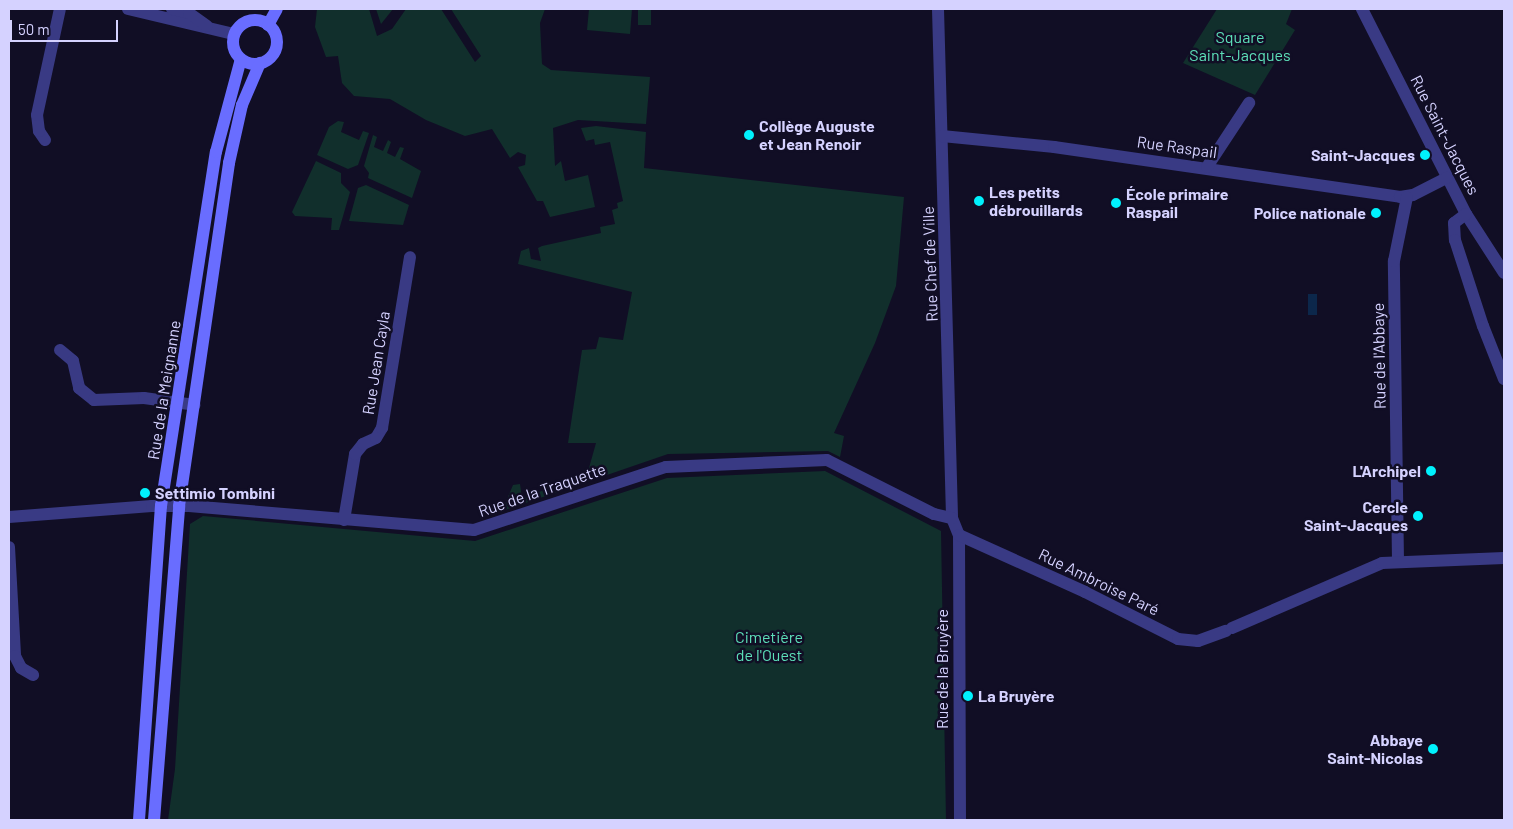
<!DOCTYPE html>
<html>
<head>
<meta charset="utf-8">
<style>
  body { margin:0 }
  #map { position:relative; width:1513px; height:829px; overflow:hidden; background:#110e25; font-family:Barlow,sans-serif }
  div>[style] { position:absolute }
  [style*='--x'] { left:calc(var(--x)*1px); top:calc(var(--y)*1px); width:calc(var(--w)*1px); rotate:calc(var(--a)*1deg) }
  .green>* { inset:0; background:#112f2c; transform-origin:0 0 }
  .water>* { inset:0; background:#0c274b; transform-origin:0 0 }
  .street>* { height:12px; margin:-6px; padding:0 6px; transform-origin:6px; border-radius:6px; background:#393a84 }
  .secondary>* { height:12px; margin:-6px; padding:0 6px; transform-origin:6px; border-radius:6px; background:#696dff }
  .secondary>.ring { margin:-6px; padding:0; box-sizing:content-box; background:none; border:12px solid #696dff; border-radius:50% }
  .dots>* { width:14px; height:14px; translate:-50% -50%; box-sizing:border-box; border:2px solid #110e25; border-radius:50% }
  span { translate:-50% -50%; white-space:nowrap; text-align:center; line-height:1.15; -webkit-text-stroke:5px #110e25; paint-order:stroke }
  .park-label { font-size:16px; color:#5de0b9 }
  .poi-label { font-size:16px; color:#d5d2ff; font-weight:700 }
  .left { translate:0 -50%; text-align:left }
  .right { translate:-100% -50%; text-align:right }
  .street-label { font-size:16px; color:#d5d2ff }
  .frame { position:absolute; inset:0; border:10px solid #d5d2ff; pointer-events:none }
  .scale { position:absolute; left:10px; top:20px; width:108px; height:22px; box-sizing:border-box; border:2px solid #d5d2ff; border-top:0; padding-left:6px; font-size:15px; line-height:18px; white-space:nowrap; color:#d5d2ff; -webkit-text-stroke:4px #110e25; paint-order:stroke }
</style>
</head>
<body>
<div id="map">
  <div class="green">
    <div style="clip-path:polygon(317px 9px,369px 9px,377px 36px,392px 29px,406px 9px,441px 9px,475px 62px,481px 56px,451px 9px,545px 9px,540px 23px,542px 64px,551px 70px,650px 77px,646px 124px,578px 120px,553px 128px,555px 166px,561px 161px,565px 181px,588px 175px,595px 207px,550px 217px,543px 201px,537px 201px,518px 167px,525px 165px,526px 155px,518px 152px,510px 158px,492px 129px,465px 136px,426px 120px,390px 99px,354px 96px,342px 83px,338px 56px,326px 57px,315px 27px)"></div>
    <div style="clip-path:polygon(376px 9px,393px 9px,381px 24px)"></div>
    <div style="clip-path:polygon(589px 9px,632px 9px,630px 34px,587px 30px)"></div>
    <div style="left:638px;top:9px;width:13px;height:16px"></div>
    <div style="clip-path:polygon(1217px 9px,1292px 9px,1286px 24px,1295px 30px,1255px 95px,1183px 63px)"></div>
    <div style="clip-path:polygon(338px 121px,344px 122px,341px 132px,359px 140px,363px 131px,369px 133px,358px 165px,348px 169px,317px 155px,329px 127px)"></div>
    <div style="clip-path:polygon(596px 126px,646px 132px,644px 168px,904px 197px,896px 286px,875px 343px,834px 433px,844px 436px,840px 457px,828px 451px,668px 454px,502px 511px,513px 485px,520px 484px,522px 498px,587px 475px,596px 443px,568px 443px,582px 350px,596px 349px,599px 337px,623px 340px,632px 292px,518px 264px,521px 251px,529px 248px,531px 259px,541px 261px,538px 248px,542px 246px,601px 233px,600px 227px,615px 224px,612px 210px,618px 208px,617px 203px,623px 201px,610px 142px,595px 145px,594px 139px,586px 141px,581px 128px)"></div>
    <div style="clip-path:polygon(373px 135px,377px 137px,374px 147px,383px 151px,388px 140px,391px 142px,387px 153px,395px 157px,400px 147px,404px 148px,400px 159px,421px 171px,412px 198px,368px 178px,369px 173px,364px 166px)"></div>
    <div style="clip-path:polygon(316px 161px,341px 173px,341px 183px,350px 192px,339px 230px,331px 230px,332px 218px,295px 216px,292px 212px)"></div>
    <div style="clip-path:polygon(366px 185px,409px 205px,403px 225px,349px 221px,358px 188px)"></div>
    <div style="clip-path:polygon(825px 471px,941px 531px,946px 820px,168px 820px,175px 769px,190px 524px,203px 516px,475px 541px,667px 478px)"></div>
  </div>
  <div class="water">
    <div style="left:1308px;top:294px;width:9px;height:21px"></div>
  </div>
  <div class="street">
    <div style="--x:128;--y:9;--w:109;--a:13.3"></div>
    <div style="--x:172;--y:9;--w:17;--a:13"></div>
    <div style="--x:189;--y:13;--w:22;--a:36"></div>
    <div style="--x:938;--y:9;--w:509;--a:88.42"></div>
    <div style="--x:952;--y:518;--w:18;--a:68"></div>
    <div style="--x:959;--y:535;--w:285;--a:89.8"></div>
    <div style="--x:1362;--y:9;--w:230;--a:63.1"></div>
    <div style="--x:1466;--y:214;--w:70;--a:57.2"></div>
    <div style="--x:942;--y:136;--w:113;--a:5.6"></div>
    <div style="--x:1054;--y:147;--w:350;--a:8.2"></div>
    <div style="--x:1400;--y:197;--w:13;--a:-9"></div>
    <div style="--x:1413;--y:195;--w:38;--a:-27"></div>
    <div style="--x:45;--y:140;--w:11;--a:-124"></div>
    <div style="--x:39;--y:131;--w:16;--a:-97"></div>
    <div style="--x:37;--y:115;--w:108;--a:-77.8"></div>
    <div style="--x:1207;--y:167;--w:77;--a:-56.7"></div>
    <div style="--x:1466;--y:214;--w:15;--a:143"></div>
    <div style="--x:1454;--y:223;--w:17;--a:87"></div>
    <div style="--x:1455;--y:240;--w:90;--a:72"></div>
    <div style="--x:1483;--y:326;--w:57;--a:68.4"></div>
    <div style="--x:60;--y:350;--w:17;--a:40"></div>
    <div style="--x:73;--y:361;--w:28;--a:77"></div>
    <div style="--x:79;--y:388;--w:19;--a:39"></div>
    <div style="--x:94;--y:400;--w:50;--a:-2.3"></div>
    <div style="--x:144;--y:398;--w:51;--a:7.8"></div>
    <div style="--x:9;--y:517;--w:143;--a:-4.4"></div>
    <div style="--x:152;--y:506;--w:37;--a:0"></div>
    <div style="--x:189;--y:506;--w:286;--a:4.8"></div>
    <div style="--x:474;--y:530;--w:202;--a:-18.2"></div>
    <div style="--x:666;--y:467;--w:161;--a:-2.5"></div>
    <div style="--x:827;--y:460;--w:120;--a:26.8"></div>
    <div style="--x:934;--y:514;--w:18;--a:13"></div>
    <div style="--x:344;--y:520;--w:67;--a:-80.5"></div>
    <div style="--x:355;--y:454;--w:13;--a:-51"></div>
    <div style="--x:363;--y:444;--w:14;--a:-25"></div>
    <div style="--x:376;--y:438;--w:12;--a:-59"></div>
    <div style="--x:382;--y:428;--w:173;--a:-80.7"></div>
    <div style="--x:959;--y:535;--w:138;--a:24.3"></div>
    <div style="--x:1085;--y:592;--w:104;--a:26.8"></div>
    <div style="--x:1178;--y:639;--w:20;--a:6"></div>
    <div style="--x:1198;--y:641;--w:30;--a:-20"></div>
    <div style="--x:9;--y:547;--w:109;--a:86.8"></div>
    <div style="--x:15;--y:656;--w:13;--a:63"></div>
    <div style="--x:21;--y:668;--w:14;--a:30"></div>
    <div style="--x:1398;--y:561;--w:300;--a:-90.8"></div>
    <div style="--x:1394;--y:261;--w:65;--a:-78.5"></div>
    <div style="--x:1232;--y:628;--w:163;--a:-23.4"></div>
    <div style="--x:1382;--y:563;--w:122;--a:-2.3"></div>
  </div>
  <div class="secondary">
    <div class="ring" style="left:233px;top:20px;width:32px;height:32px"></div>
    <div style="--x:268;--y:25;--w:18;--a:-61"></div>
    <div style="--x:139;--y:820;--w:315;--a:-86"></div>
    <div style="--x:161;--y:506;--w:358;--a:-81.2"></div>
    <div style="--x:216;--y:152;--w:96;--a:-75"></div>
    <div style="--x:154;--y:820;--w:315;--a:-85.4"></div>
    <div style="--x:179;--y:506;--w:347;--a:-81.7"></div>
    <div style="--x:229;--y:163;--w:59;--a:-77.4"></div>
    <div style="--x:242;--y:105;--w:46;--a:-66.8"></div>
  </div>
  <div class="dots">
    <div style="left:749px;top:135px;background:#00f1fd"></div>
    <div style="left:1425px;top:155px;background:#00f1fd"></div>
    <div style="left:979px;top:201px;background:#00f1fd"></div>
    <div style="left:1116px;top:203px;background:#00f1fd"></div>
    <div style="left:1376px;top:213px;background:#00f1fd"></div>
    <div style="left:1431px;top:471px;background:#00f1fd"></div>
    <div style="left:145px;top:493px;background:#00f1fd"></div>
    <div style="left:1418px;top:516px;background:#00f1fd"></div>
    <div style="left:968px;top:696px;background:#00f1fd"></div>
    <div style="left:1433px;top:749px;background:#00f1fd"></div>
  </div>
  <div class="park-label">
    <span style="left:1240px;top:46px">Square<br>Saint-Jacques</span>
    <span style="left:769px;top:646px">Cimetière<br>de l'Ouest</span>
  </div>
  <div class="poi-label">
    <span class="left" style="left:759px;top:135px">Collège Auguste<br>et Jean Renoir</span>
    <span class="right" style="left:1415px;top:155px">Saint-Jacques</span>
    <span class="left" style="left:989px;top:201px">Les petits<br>débrouillards</span>
    <span class="left" style="left:1126px;top:203px">École primaire<br>Raspail</span>
    <span class="right" style="left:1366px;top:213px">Police nationale</span>
    <span class="right" style="left:1421px;top:471px">L'Archipel</span>
    <span class="left" style="left:155px;top:493px">Settimio Tombini</span>
    <span class="right" style="left:1408px;top:516px">Cercle<br>Saint-Jacques</span>
    <span class="left" style="left:978px;top:696px">La Bruyère</span>
    <span class="right" style="left:1423px;top:749px">Abbaye<br>Saint-Nicolas</span>
  </div>
  <div class="street-label">
    <span style="left:1445px;top:135px;rotate:63deg">Rue Saint-Jacques</span>
    <span style="left:1177px;top:147px;rotate:8deg">Rue Raspail</span>
    <span style="left:930px;top:264px;rotate:-92deg">Rue Chef de Ville</span>
    <span style="left:1379px;top:356px;rotate:-91deg">Rue de l'Abbaye</span>
    <span style="left:376px;top:363px;rotate:-81deg">Rue Jean Cayla</span>
    <span style="left:164px;top:390px;rotate:-81deg">Rue de la Meignanne</span>
    <span style="left:542px;top:490px;rotate:-19deg">Rue de la Traquette</span>
    <span style="left:1099px;top:582px;rotate:26deg">Rue Ambroise Paré</span>
    <span style="left:942px;top:669px;rotate:-90deg">Rue de la Bruyère</span>
  </div>
  <div class="frame"></div>
  <div class="scale">50 m</div>
</div>
</body>
</html>
